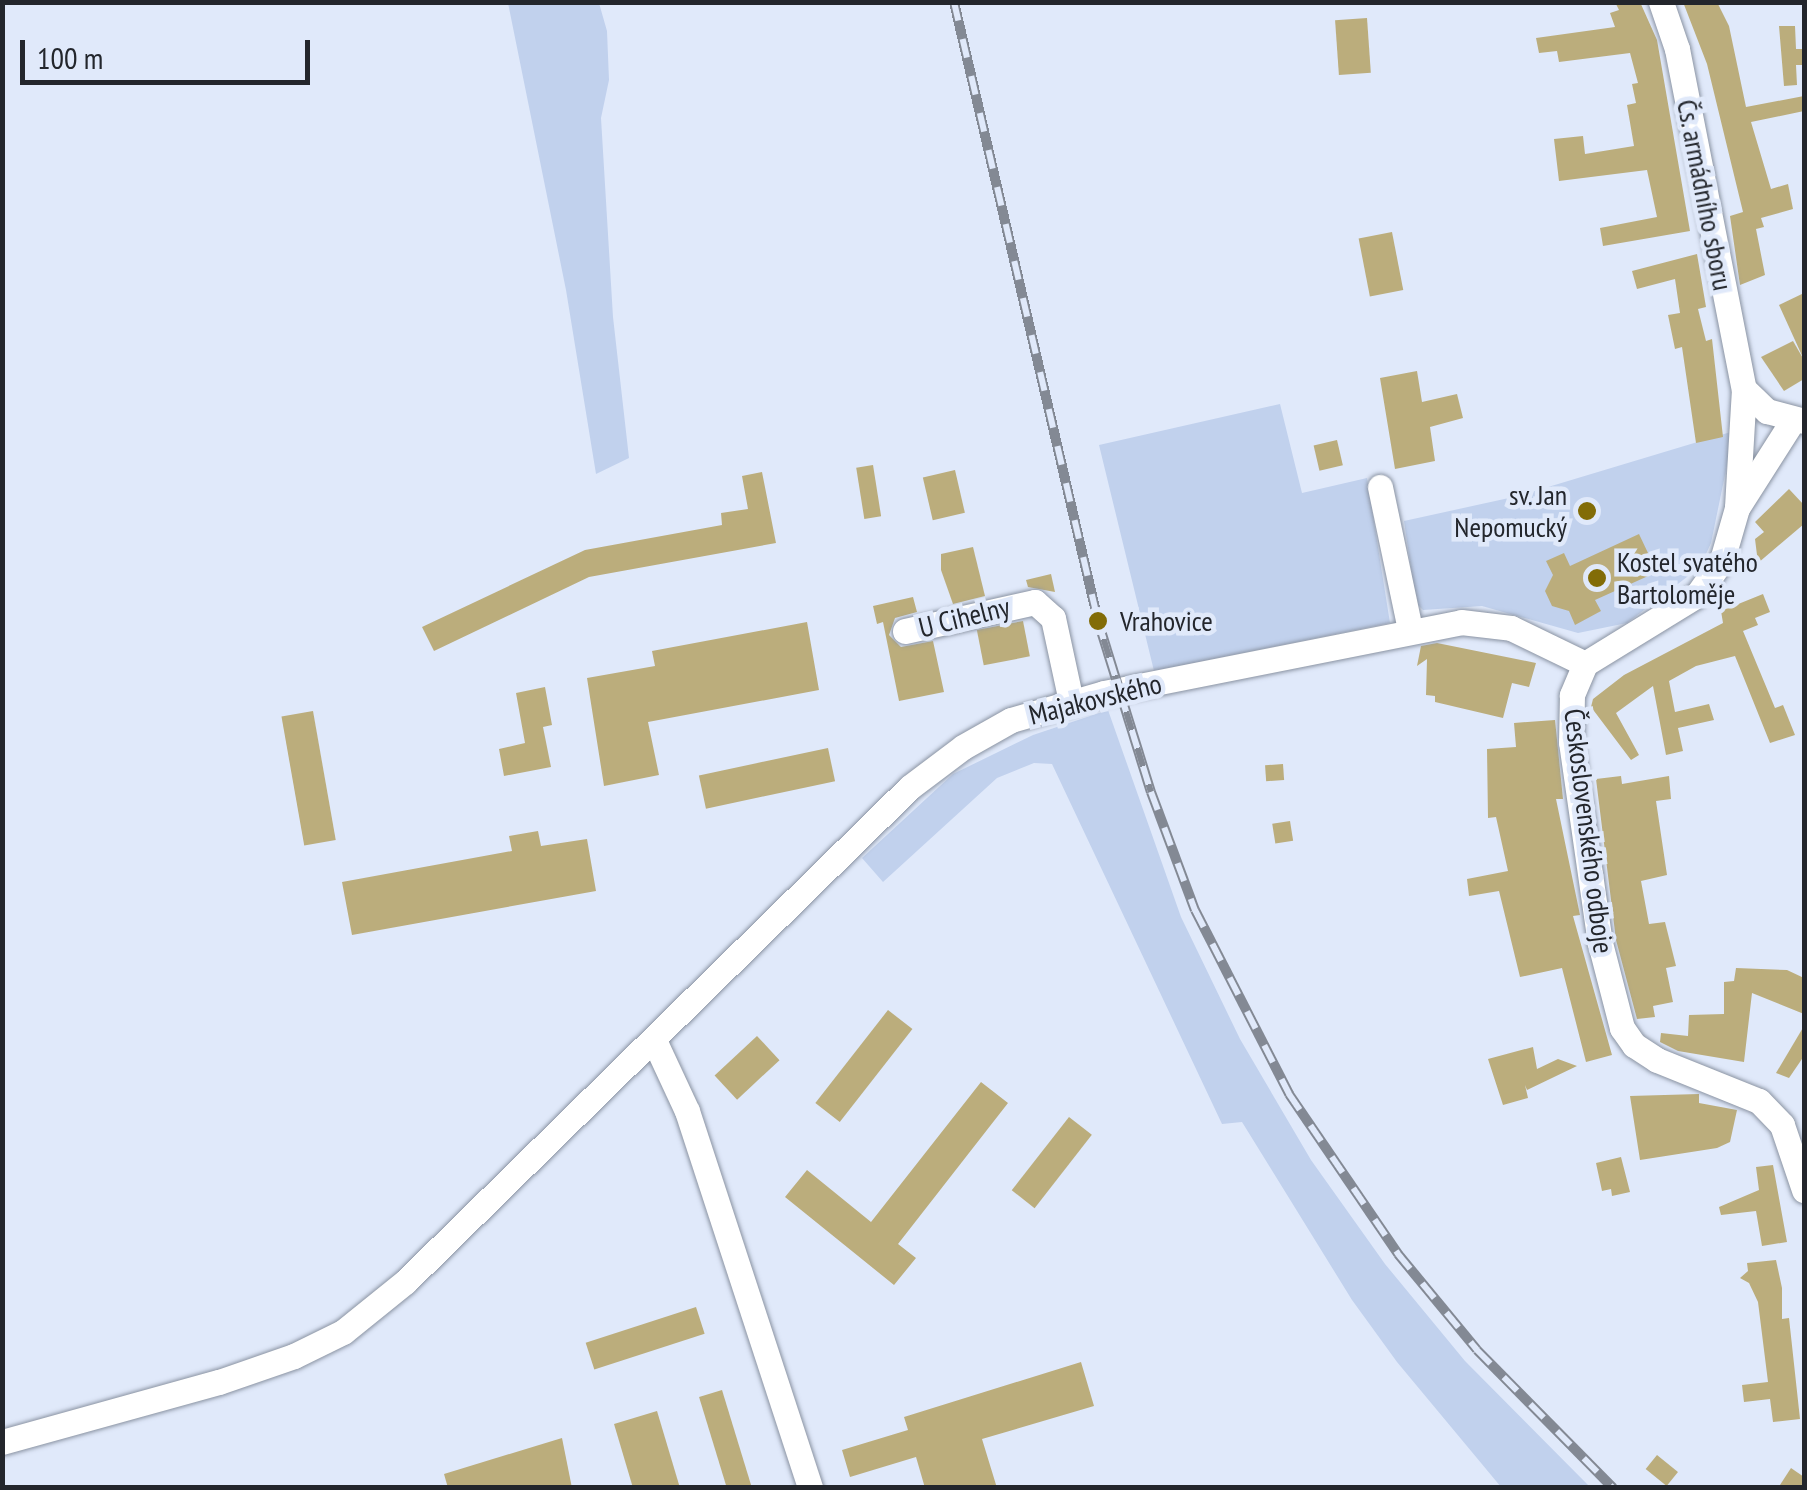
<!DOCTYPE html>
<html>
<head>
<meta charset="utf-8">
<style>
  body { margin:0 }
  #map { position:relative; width:1807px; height:1490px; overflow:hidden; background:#e0e9fa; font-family:"PT Sans Narrow",sans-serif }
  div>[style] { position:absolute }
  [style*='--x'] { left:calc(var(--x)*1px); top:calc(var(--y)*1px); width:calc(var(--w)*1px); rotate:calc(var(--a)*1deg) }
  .green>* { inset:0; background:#c1d1ed }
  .building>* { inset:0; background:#bbad7c; transform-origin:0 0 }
  .roads { filter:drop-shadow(0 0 2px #8a93a2) drop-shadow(0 0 2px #8a93a2) }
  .minor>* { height:25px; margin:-12.5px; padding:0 12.5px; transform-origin:12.5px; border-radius:12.5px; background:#fff }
  .rail>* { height:10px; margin-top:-5px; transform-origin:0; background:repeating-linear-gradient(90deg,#e0e9fa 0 19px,#838994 0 38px); box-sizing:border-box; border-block:2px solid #838994 }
  .dots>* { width:28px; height:28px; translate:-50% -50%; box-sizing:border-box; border:5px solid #e0e9fa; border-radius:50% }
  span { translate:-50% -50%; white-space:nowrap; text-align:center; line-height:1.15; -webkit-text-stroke:9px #e0e9fa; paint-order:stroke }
  .street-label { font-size:28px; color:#23262c }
  .poi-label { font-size:28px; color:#23262c }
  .right { translate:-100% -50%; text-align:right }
  .left { translate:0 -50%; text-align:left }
  .frame { position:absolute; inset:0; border:5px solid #23262c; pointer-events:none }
  .scale { position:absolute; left:20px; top:40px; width:290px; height:45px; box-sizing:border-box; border:5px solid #23262c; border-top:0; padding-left:12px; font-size:30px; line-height:35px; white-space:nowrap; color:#23262c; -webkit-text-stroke:8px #e0e9fa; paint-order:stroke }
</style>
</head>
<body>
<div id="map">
  <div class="green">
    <div style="clip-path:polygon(508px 3px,599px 3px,607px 31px,609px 80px,601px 118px,613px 317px,629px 458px,596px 474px,566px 290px)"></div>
    <div style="clip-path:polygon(1280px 404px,1302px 493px,1367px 478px,1390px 623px,1154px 671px,1099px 445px)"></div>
    <div style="clip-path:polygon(1734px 431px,1711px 543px,1700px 567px,1627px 623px,1578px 633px,1482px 606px,1423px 610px,1416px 603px,1404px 521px,1518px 496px)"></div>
    <div style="clip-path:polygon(1108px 710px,1181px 917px,1240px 1039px,1311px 1160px,1385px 1264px,1465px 1361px,1590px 1487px,1501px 1487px,1397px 1362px,1352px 1300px,1242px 1122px,1222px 1124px,1052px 764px,1034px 763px,997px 778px,883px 882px,862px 858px,953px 774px,1033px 735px)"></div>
  </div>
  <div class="building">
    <div style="clip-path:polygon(1615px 2px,1640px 2px,1657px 40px,1690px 231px,1603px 246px,1600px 228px,1657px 217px,1647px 170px,1559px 181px,1554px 139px,1583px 136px,1585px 154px,1634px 146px,1627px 105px,1636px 103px,1632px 84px,1638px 83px,1630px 53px,1559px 62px,1557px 51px,1539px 53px,1536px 38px,1615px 27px,1610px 13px,1619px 10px)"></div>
    <div style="clip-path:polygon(1683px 2px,1717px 2px,1729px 26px,1746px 107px,1804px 96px,1804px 111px,1751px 122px,1771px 189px,1788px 184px,1793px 209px,1761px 218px,1764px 227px,1756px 229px,1765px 275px,1740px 285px,1730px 216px,1743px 212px,1707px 64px)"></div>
    <div style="left:1367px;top:18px;width:55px;height:32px;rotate:86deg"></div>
    <div style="clip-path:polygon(1779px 26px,1795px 26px,1796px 49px,1804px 49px,1804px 65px,1796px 65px,1797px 85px,1784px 86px)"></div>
    <div style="left:1392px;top:232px;width:59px;height:34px;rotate:79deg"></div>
    <div style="clip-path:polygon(1697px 254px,1706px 307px,1698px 309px,1706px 341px,1712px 339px,1723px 437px,1696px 443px,1682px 347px,1675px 349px,1668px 315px,1680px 313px,1675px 279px,1637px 289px,1632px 271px)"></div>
    <div style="clip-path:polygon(1804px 293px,1804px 360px,1779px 305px)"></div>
    <div style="clip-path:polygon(1793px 341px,1804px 360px,1804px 379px,1784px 391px,1761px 357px)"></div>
    <div style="clip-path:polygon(1417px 371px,1422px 402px,1457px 394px,1463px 418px,1430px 427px,1435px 461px,1395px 469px,1380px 378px)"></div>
    <div style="left:1337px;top:440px;width:26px;height:24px;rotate:77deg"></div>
    <div style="left:873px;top:465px;width:52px;height:17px;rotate:81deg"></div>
    <div style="left:955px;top:470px;width:44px;height:33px;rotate:77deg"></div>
    <div style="clip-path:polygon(762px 472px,776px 543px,589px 577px,434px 651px,422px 627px,585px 550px,722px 525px,721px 513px,748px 509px,742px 476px)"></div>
    <div style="clip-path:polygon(1789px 489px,1804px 505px,1804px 524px,1758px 563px,1755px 539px,1764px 532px,1755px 522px)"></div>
    <div style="clip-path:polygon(1639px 534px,1657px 572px,1595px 600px,1601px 611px,1575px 625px,1569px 611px,1552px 606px,1545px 591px,1553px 575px,1546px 561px,1564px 553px,1570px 566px)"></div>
    <div style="clip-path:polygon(973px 547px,985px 596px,953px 604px,941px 570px,941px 554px)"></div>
    <div style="clip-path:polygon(1051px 574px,1055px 592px,1028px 587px,1026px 580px)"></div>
    <div style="clip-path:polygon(1763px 594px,1770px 612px,1755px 618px,1758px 625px,1743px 631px,1775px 708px,1783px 705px,1795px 735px,1770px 743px,1735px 656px,1696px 666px,1669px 681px,1675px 712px,1709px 704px,1714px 720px,1678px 728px,1683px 751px,1666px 755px,1653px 686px,1616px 713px,1639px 755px,1631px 760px,1591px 707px,1593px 699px,1624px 675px,1723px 623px,1721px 611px)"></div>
    <div style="clip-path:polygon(913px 597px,917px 612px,895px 618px,889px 635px,901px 647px,933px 641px,944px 692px,899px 701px,883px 622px,877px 624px,873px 606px)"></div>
    <div style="left:1023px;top:621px;width:36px;height:47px;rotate:79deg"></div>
    <div style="clip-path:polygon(807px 622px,819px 690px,648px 722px,659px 775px,604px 786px,587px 678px,655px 666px,652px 651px)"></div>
    <div style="clip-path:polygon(1437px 643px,1536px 663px,1529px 687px,1512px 683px,1503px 718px,1435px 702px,1435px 696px,1426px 695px,1427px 659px,1417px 666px,1421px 646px)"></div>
    <div style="clip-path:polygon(545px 687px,552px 725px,543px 727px,551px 767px,504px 776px,499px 749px,525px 743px,516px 693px)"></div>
    <div style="left:313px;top:711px;width:131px;height:32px;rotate:80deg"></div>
    <div style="clip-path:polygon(1555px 720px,1563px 799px,1556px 799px,1580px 915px,1573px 916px,1612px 1055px,1586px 1062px,1562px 968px,1520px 977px,1499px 891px,1469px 896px,1467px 879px,1508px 871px,1496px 817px,1488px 818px,1487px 749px,1516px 747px,1514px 723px)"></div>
    <div style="left:828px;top:748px;width:34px;height:132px;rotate:78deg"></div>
    <div style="left:1283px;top:764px;width:16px;height:18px;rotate:86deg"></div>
    <div style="clip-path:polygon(1621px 776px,1622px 784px,1669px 776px,1671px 799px,1656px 801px,1667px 875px,1641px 881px,1649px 924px,1665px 922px,1676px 966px,1666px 968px,1673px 1002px,1653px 1006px,1655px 1017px,1637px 1019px,1616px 940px,1596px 779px)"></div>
    <div style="left:1290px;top:821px;width:20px;height:18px;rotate:81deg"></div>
    <div style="clip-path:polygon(538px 831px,541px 846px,587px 839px,596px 891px,352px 935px,342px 882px,512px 851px,509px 836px)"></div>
    <div style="clip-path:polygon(1736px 968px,1787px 970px,1804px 978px,1804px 1014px,1752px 993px,1744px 1062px,1678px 1051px,1660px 1042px,1661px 1033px,1688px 1036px,1689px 1015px,1724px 1014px,1724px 982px,1734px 981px)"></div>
    <div style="left:888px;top:1010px;width:31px;height:118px;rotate:38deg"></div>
    <div style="clip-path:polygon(1804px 1026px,1804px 1056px,1789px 1078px,1776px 1073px)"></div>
    <div style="left:757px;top:1036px;width:33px;height:58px;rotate:47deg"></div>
    <div style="clip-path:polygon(1533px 1047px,1537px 1069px,1558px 1059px,1577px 1066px,1527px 1090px,1525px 1085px,1528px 1098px,1503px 1105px,1488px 1059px)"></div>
    <div style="clip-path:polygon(981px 1082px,1008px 1103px,898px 1244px,916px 1258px,894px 1285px,785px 1197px,807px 1170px,871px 1222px)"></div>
    <div style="clip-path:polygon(1699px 1094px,1699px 1103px,1737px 1110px,1730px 1142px,1717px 1148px,1640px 1160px,1630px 1096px)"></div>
    <div style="left:1069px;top:1117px;width:29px;height:93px;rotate:38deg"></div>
    <div style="clip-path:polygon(1621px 1157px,1630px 1192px,1612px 1196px,1611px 1189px,1602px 1191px,1596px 1163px)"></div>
    <div style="clip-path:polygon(1773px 1165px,1787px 1242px,1762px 1246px,1756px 1211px,1721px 1215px,1719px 1207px,1759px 1190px,1756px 1167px)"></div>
    <div style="clip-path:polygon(1776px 1260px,1782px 1288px,1782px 1319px,1789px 1318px,1800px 1419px,1773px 1422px,1770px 1399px,1744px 1402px,1742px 1385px,1768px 1382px,1758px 1302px,1749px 1283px,1740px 1278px,1748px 1271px,1747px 1263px)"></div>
    <div style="left:696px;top:1307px;width:28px;height:116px;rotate:72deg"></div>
    <div style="clip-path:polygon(1081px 1362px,1094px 1406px,982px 1439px,997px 1488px,925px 1488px,916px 1457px,850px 1477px,842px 1450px,908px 1430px,904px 1417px)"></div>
    <div style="left:722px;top:1390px;width:102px;height:24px;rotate:73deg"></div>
    <div style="clip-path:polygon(657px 1411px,680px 1488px,633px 1488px,614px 1424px)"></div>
    <div style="clip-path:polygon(562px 1438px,572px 1488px,448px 1488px,444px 1474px)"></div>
    <div style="left:1657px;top:1455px;width:27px;height:18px;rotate:39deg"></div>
    <div style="clip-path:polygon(1791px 1468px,1804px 1477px,1804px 1488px,1778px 1488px)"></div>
  </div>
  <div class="roads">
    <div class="minor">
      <div style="--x:1661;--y:2;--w:50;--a:71.2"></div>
      <div style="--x:1677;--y:49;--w:347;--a:78.9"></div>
      <div style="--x:1744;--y:389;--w:119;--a:93.4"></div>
      <div style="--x:1737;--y:508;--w:54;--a:106.1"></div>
      <div style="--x:1722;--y:560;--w:43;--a:125.5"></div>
      <div style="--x:1697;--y:595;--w:132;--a:148.4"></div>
      <div style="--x:1585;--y:664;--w:34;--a:113"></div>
      <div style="--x:1572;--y:695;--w:47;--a:91.2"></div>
      <div style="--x:1571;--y:742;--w:203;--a:81.8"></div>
      <div style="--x:1600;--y:943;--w:88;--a:75.5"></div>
      <div style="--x:1622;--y:1028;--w:21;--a:55"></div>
      <div style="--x:1634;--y:1045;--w:27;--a:33"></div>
      <div style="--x:1657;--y:1060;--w:110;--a:21.9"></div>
      <div style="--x:1759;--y:1101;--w:33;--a:46"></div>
      <div style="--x:1782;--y:1125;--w:69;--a:71.3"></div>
      <div style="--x:1744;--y:389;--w:32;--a:44"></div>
      <div style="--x:1767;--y:411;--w:38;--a:15"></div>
      <div style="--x:1380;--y:487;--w:145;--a:78.1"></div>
      <div style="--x:1737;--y:508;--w:104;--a:-57.5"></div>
      <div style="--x:905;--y:631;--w:133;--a:-12.6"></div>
      <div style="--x:1035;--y:602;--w:24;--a:42"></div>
      <div style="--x:1053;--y:618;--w:85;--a:77.8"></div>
      <div style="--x:654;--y:1040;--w:78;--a:65.1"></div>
      <div style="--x:687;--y:1111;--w:397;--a:71.9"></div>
      <div style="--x:2;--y:1442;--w:225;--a:-15.5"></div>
      <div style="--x:219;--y:1382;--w:79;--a:-19.1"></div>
      <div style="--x:294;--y:1356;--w:55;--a:-26.1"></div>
      <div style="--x:343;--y:1332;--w:80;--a:-38.9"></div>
      <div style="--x:405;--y:1282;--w:707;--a:-44.43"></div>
      <div style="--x:910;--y:787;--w:66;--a:-37"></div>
      <div style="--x:963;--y:747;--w:55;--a:-29.4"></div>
      <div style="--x:1011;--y:720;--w:97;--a:-16.2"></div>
      <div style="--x:1104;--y:693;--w:364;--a:-11.2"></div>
      <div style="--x:1461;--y:622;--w:50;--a:6.8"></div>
      <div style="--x:1511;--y:628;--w:82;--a:25.9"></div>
    </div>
  </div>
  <div class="rail">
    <div style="--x:954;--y:2;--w:636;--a:76.9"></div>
    <div style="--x:1098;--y:621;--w:179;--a:72.8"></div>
    <div style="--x:1151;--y:792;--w:126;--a:69.6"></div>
    <div style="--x:1195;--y:910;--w:207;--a:62.9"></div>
    <div style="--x:1289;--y:1094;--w:194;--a:55.7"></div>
    <div style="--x:1398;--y:1254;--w:124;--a:50.5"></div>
    <div style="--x:1477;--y:1350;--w:194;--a:45.4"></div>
  </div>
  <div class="dots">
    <div style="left:1587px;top:511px;background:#826c07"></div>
    <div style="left:1597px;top:578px;background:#826c07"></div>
    <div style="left:1098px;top:621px;background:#826c07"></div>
  </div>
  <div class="street-label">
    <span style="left:1705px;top:195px;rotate:79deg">Čs. armádního sboru</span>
    <span style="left:964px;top:617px;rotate:-14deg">U Cihelny</span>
    <span style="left:1095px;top:699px;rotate:-14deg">Majakovského</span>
    <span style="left:1589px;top:831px;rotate:83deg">Československého odboje</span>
  </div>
  <div class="poi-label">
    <span class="right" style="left:1567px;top:511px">sv. Jan<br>Nepomucký</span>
    <span class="left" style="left:1617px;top:578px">Kostel svatého<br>Bartoloměje</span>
    <span class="left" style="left:1120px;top:621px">Vrahovice</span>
  </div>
  <div class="frame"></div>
  <div class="scale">100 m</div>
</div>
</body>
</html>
